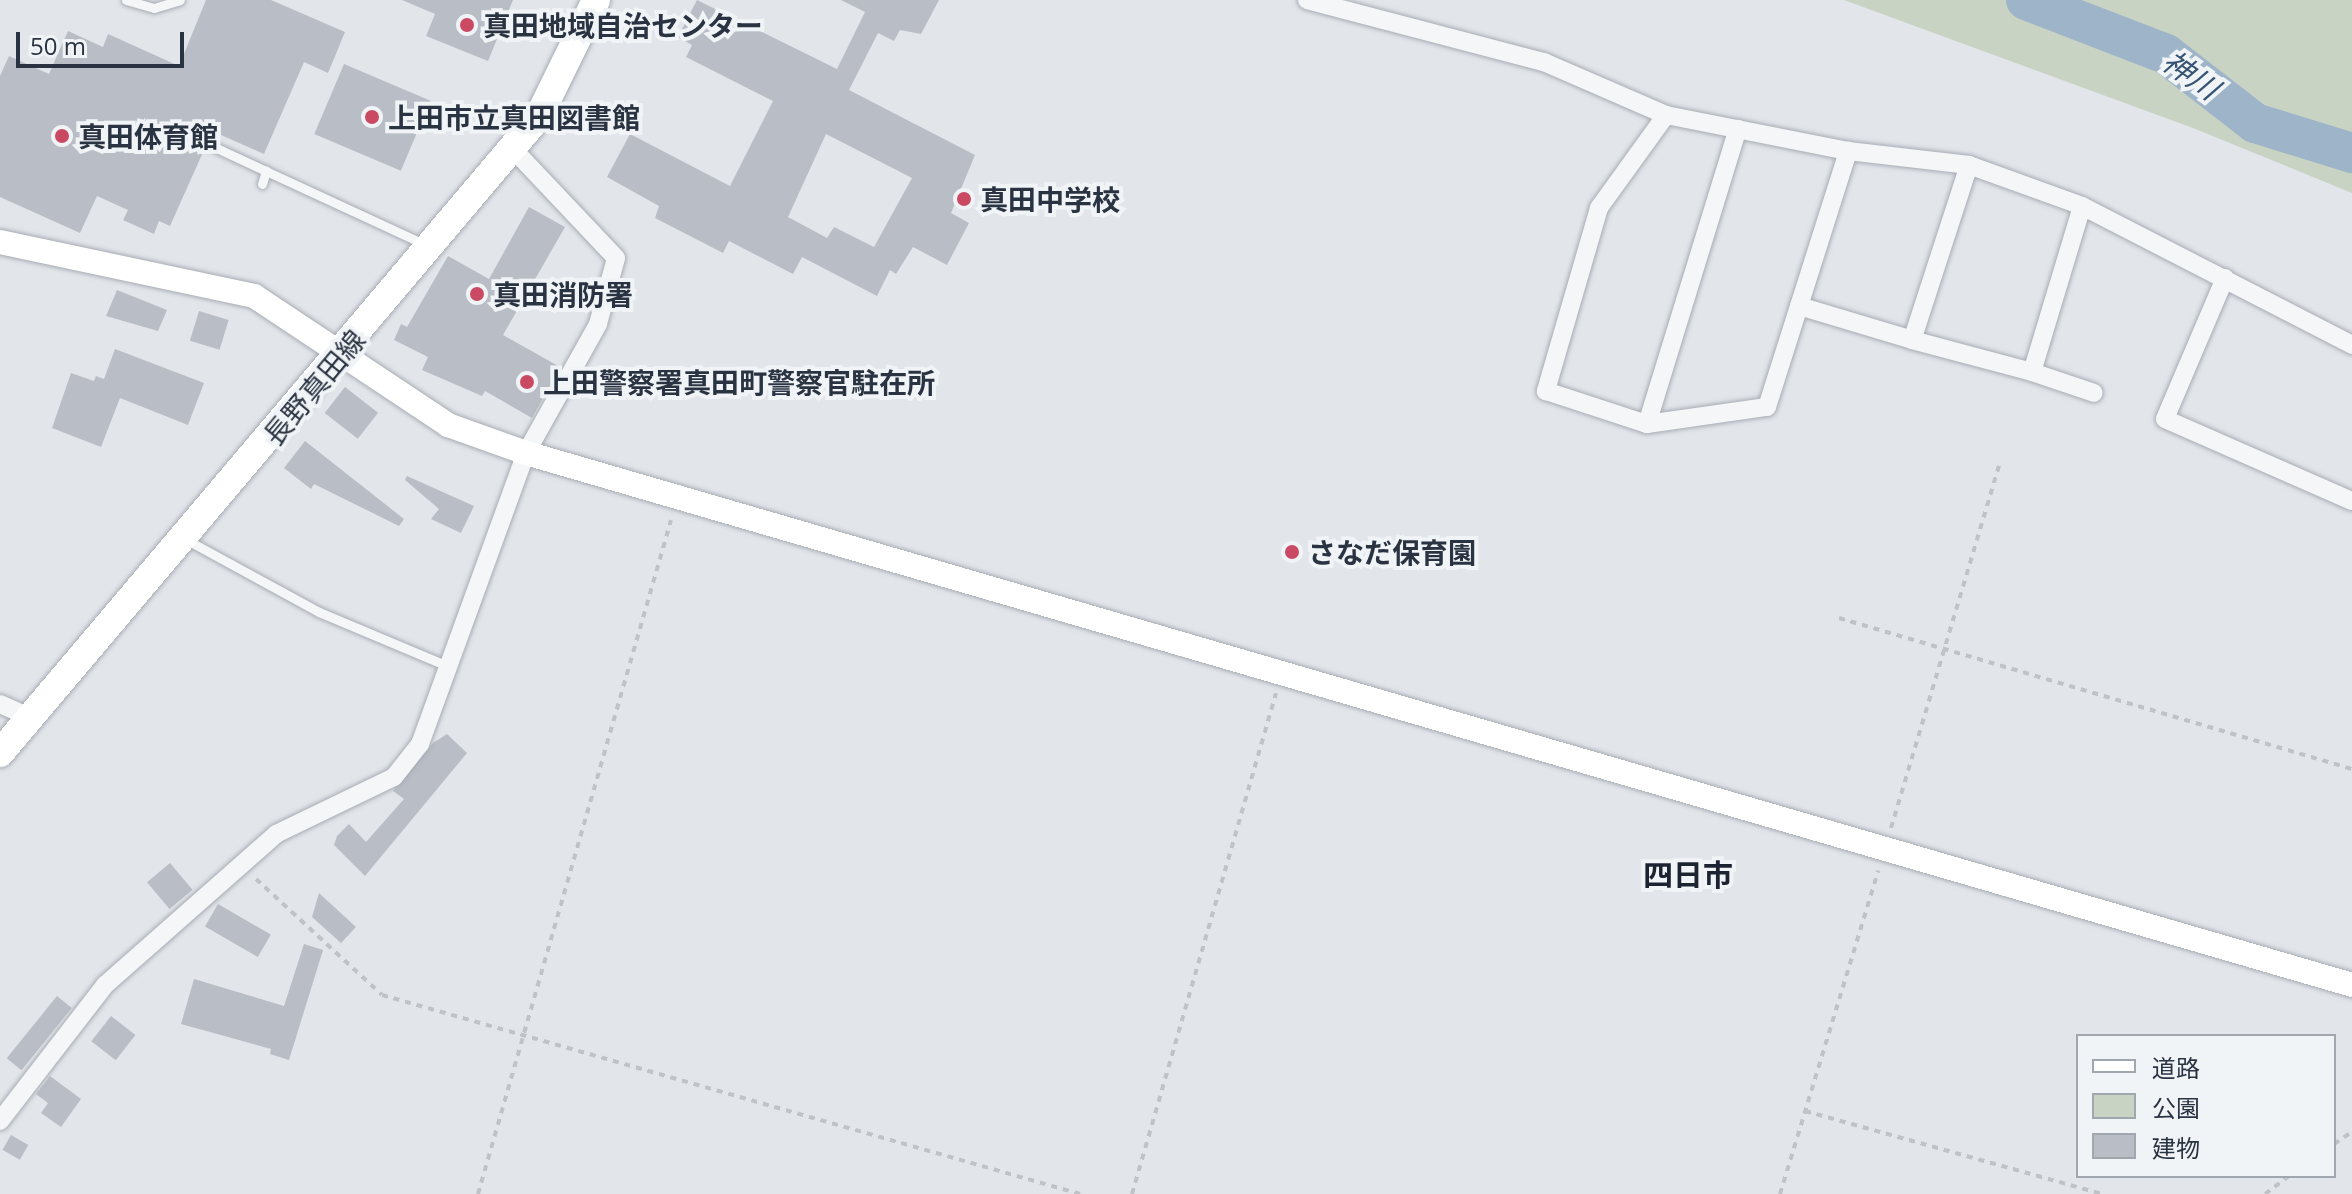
<!DOCTYPE html>
<html>
<head>
<meta charset="utf-8">
<style>
  body { margin:0 }
  #map { position:relative; width:2352px; height:1194px; overflow:hidden; background:#e2e5ea; font-family:"Open Sans","Noto Sans JP",sans-serif }
  div>[style] { position:absolute }
  [style*='--x'] { left:calc(var(--x)*1px); top:calc(var(--y)*1px); width:calc(var(--w)*1px); rotate:calc(var(--a)*1deg) }
  .green>* { inset:0; background:#c8d3c3 }
  .river>* { height:40px; margin:-20px; padding:0 20px; transform-origin:20px; border-radius:20px; background:#9db4c9 }
  .building>* { inset:0; background:#b9bec6; transform-origin:0 0 }
  .path>* { height:4px; margin-top:-2px; transform-origin:0; background:repeating-linear-gradient(90deg,#bfc3c8 0 6px,transparent 0 12px) }
  .roads { filter:drop-shadow(0 0 2px #a7acb4) drop-shadow(0 0 2px #a7acb4) }
  .lane>* { height:9px; margin:-4.5px; padding:0 4.5px; transform-origin:4.5px; border-radius:4.5px; background:#f4f6f8 }
  .street>* { height:18px; margin:-9px; padding:0 9px; transform-origin:9px; border-radius:9px; background:#f4f6f8 }
  .secondary>* { height:24px; margin:-12px; padding:0 12px; transform-origin:12px; border-radius:12px; background:#fff }
  .primary>* { height:28px; margin:-14px; padding:0 14px; transform-origin:14px; border-radius:14px; background:#fff }
  .dots>* { width:22px; height:22px; translate:-50% -50%; box-sizing:border-box; border:4px solid #f1f4f7; border-radius:50% }
  span { translate:-50% -50%; white-space:nowrap; text-align:center; line-height:1.15; -webkit-text-stroke:8px #f1f4f7; paint-order:stroke }
  .poi-label { font-size:28px; color:#2a3341; font-weight:700 }
  .left { translate:0 -50%; text-align:left }
  .street-label { font-size:28px; color:#2a3341 }
  .water-label { font-size:30px; color:#355474; font-style:italic }
  .neighbourhood-label { font-size:30px; color:#1c2432; font-weight:700 }
  .legend { position:absolute; left:2076px; top:1034px; width:260px; height:144px; box-sizing:border-box; background:#f1f4f7; border:2px solid #a1a7ae; margin:0; padding:10px 14px; list-style:none; font-size:24px; color:#2a3341 }
  .legend li { display:flex; align-items:center; gap:16px; height:40px }
  .legend b { width:40px; border:2px solid #a1a7ae }
  .scale { position:absolute; left:16px; top:32px; width:168px; height:36px; box-sizing:border-box; border:4px solid #2a3341; border-top:0; padding-left:10px; font-size:24px; line-height:28px; white-space:nowrap; color:#2a3341; -webkit-text-stroke:6px #f1f4f7; paint-order:stroke }
</style>
</head>
<body>
<div id="map">
  <div class="green">
    <div style="clip-path:polygon(1844px 0,2352px 0,2352px 193px,2193px 128px)"></div>
  </div>
  <div class="river">
    <div style="--x:2026;--y:0;--w:150;--a:21.1"></div>
    <div style="--x:2166;--y:54;--w:113;--a:37.8"></div>
    <div style="--x:2255;--y:123;--w:102;--a:17.2"></div>
  </div>
  <div class="building">
    <div style="clip-path:polygon(206px 0,271px 0,345px 32px,328px 73px,304px 62px,264px 154px,212px 131px,210px 137px,190px 132px,189px 143px,204px 150px,170px 226px,159px 221px,154px 234px,123px 220px,128px 210px,97px 196px,80px 233px,0 197px,0 76px,9px 56px,49px 74px,68px 31px,103px 47px,108px 34px,179px 66px)"></div>
    <div style="clip-path:polygon(402px 0,513px 0,488px 61px,426px 36px,435px 14px)"></div>
    <div style="clip-path:polygon(evenodd,697px 0,837px 69px,865px 12px,841px 0,939px 0,921px 34px,900px 30px,894px 41px,878px 33px,849px 90px,975px 155px,951px 213px,969px 223px,947px 265px,913px 247px,896px 274px,890px 270px,877px 296px,802px 257px,793px 274px,729px 241px,723px 253px,655px 218px,659px 206px,607px 177px,630px 134px,730px 186px,773px 101px,686px 57px,692px 45px,678px 37px,697px 0,826px 134px,912px 178px,874px 247px,834px 227px,827px 238px,788px 217px,826px 134px)"></div>
    <div style="left:344px;top:64px;width:94px;height:76px;rotate:23deg"></div>
    <div style="clip-path:polygon(529px 207px,565px 227px,503px 335px,560px 367px,532px 418px,485px 391px,482px 396px,422px 370px,428px 357px,394px 340px,401px 324px,407px 327px,448px 256px,489px 279px)"></div>
    <div style="clip-path:polygon(117px 290px,167px 310px,158px 331px,106px 316px)"></div>
    <div style="left:199px;top:311px;width:31px;height:31px;rotate:17deg"></div>
    <div style="clip-path:polygon(115px 349px,204px 383px,188px 425px,120px 398px,101px 447px,52px 428px,71px 373px,94px 381px,96px 376px,104px 379px)"></div>
    <div style="left:345px;top:387px;width:42px;height:33px;rotate:38deg"></div>
    <div style="clip-path:polygon(305px 441px,404px 519px,399px 526px,314px 484px,311px 489px,284px 468px)"></div>
    <div style="clip-path:polygon(407px 476px,474px 506px,461px 533px,431px 519px,439px 509px,405px 480px)"></div>
    <div style="clip-path:polygon(447px 734px,467px 753px,365px 876px,334px 845px,337px 836px,349px 824px,366px 842px,404px 799px,393px 791px,433px 743px)"></div>
    <div style="left:170px;top:863px;width:35px;height:30px;rotate:50deg"></div>
    <div style="clip-path:polygon(319px 893px,356px 927px,341px 943px,312px 917px)"></div>
    <div style="left:218px;top:904px;width:61px;height:26px;rotate:30deg"></div>
    <div style="clip-path:polygon(304px 944px,323px 950px,289px 1060px,270px 1054px,271px 1049px,181px 1024px,194px 979px,284px 1006px)"></div>
    <div style="left:57px;top:996px;width:19px;height:80px;rotate:39deg"></div>
    <div style="left:111px;top:1016px;width:31px;height:32px;rotate:38deg"></div>
    <div style="clip-path:polygon(50px 1076px,81px 1099px,61px 1127px,41px 1113px,48px 1103px,36px 1094px)"></div>
    <div style="left:11px;top:1135px;width:20px;height:17px;rotate:30deg"></div>
  </div>
  <div class="path">
    <div style="--x:1839;--y:618;--w:535;--a:16.4"></div>
    <div style="--x:1891;--y:828;--w:378;--a:-73.4"></div>
    <div style="--x:256;--y:879;--w:171;--a:42.6"></div>
    <div style="--x:382;--y:995;--w:726;--a:15.91"></div>
    <div style="--x:1805;--y:1111;--w:308;--a:15.6"></div>
    <div style="--x:2334;--y:1144;--w:22;--a:-34"></div>
    <div style="--x:478;--y:1194;--w:701;--a:-74.02"></div>
    <div style="--x:1132;--y:1194;--w:521;--a:-73.96"></div>
    <div style="--x:1780;--y:1194;--w:338;--a:-73.1"></div>
    <div style="--x:2265;--y:1194;--w:30;--a:-37"></div>
  </div>
  <div class="roads">
    <div class="lane">
      <div style="--x:126;--y:0;--w:29;--a:16"></div>
      <div style="--x:154;--y:8;--w:27;--a:-17"></div>
      <div style="--x:195;--y:138;--w:78;--a:24.9"></div>
      <div style="--x:262;--y:184;--w:14;--a:-73"></div>
      <div style="--x:266;--y:171;--w:174;--a:24.8"></div>
      <div style="--x:187;--y:540;--w:150;--a:28.6"></div>
      <div style="--x:319;--y:612;--w:142;--a:22.8"></div>
    </div>
    <div class="street">
      <div style="--x:1307;--y:0;--w:245;--a:14.7"></div>
      <div style="--x:1544;--y:62;--w:133;--a:23.5"></div>
      <div style="--x:1666;--y:115;--w:186;--a:11.2"></div>
      <div style="--x:1848;--y:151;--w:122;--a:6.6"></div>
      <div style="--x:1969;--y:165;--w:120;--a:19.9"></div>
      <div style="--x:2082;--y:206;--w:304;--a:27.2"></div>
      <div style="--x:1666;--y:115;--w:115;--a:125.8"></div>
      <div style="--x:1599;--y:208;--w:191;--a:106.2"></div>
      <div style="--x:1546;--y:391;--w:106;--a:18.1"></div>
      <div style="--x:1647;--y:424;--w:121;--a:-8.1"></div>
      <div style="--x:1767;--y:407;--w:269;--a:-72.4"></div>
      <div style="--x:1969;--y:165;--w:184;--a:108"></div>
      <div style="--x:1912;--y:340;--w:124;--a:14.9"></div>
      <div style="--x:2032;--y:372;--w:173;--a:-73.2"></div>
      <div style="--x:2225;--y:278;--w:153;--a:113.1"></div>
      <div style="--x:2165;--y:419;--w:204;--a:23.7"></div>
      <div style="--x:1799;--y:306;--w:118;--a:16.7"></div>
      <div style="--x:2032;--y:372;--w:65;--a:18.7"></div>
      <div style="--x:1647;--y:424;--w:309;--a:-72.9"></div>
      <div style="--x:0;--y:704;--w:32;--a:24"></div>
      <div style="--x:0;--y:1121;--w:172;--a:-52.3"></div>
      <div style="--x:105;--y:985;--w:228;--a:-41.4"></div>
      <div style="--x:276;--y:834;--w:131;--a:-25.8"></div>
      <div style="--x:394;--y:777;--w:42;--a:-51.8"></div>
      <div style="--x:420;--y:744;--w:310;--a:-70"></div>
      <div style="--x:526;--y:453;--w:148;--a:-60.8"></div>
      <div style="--x:598;--y:324;--w:68;--a:-74.7"></div>
      <div style="--x:616;--y:258;--w:151;--a:-133.4"></div>
    </div>
    <div class="secondary">
      <div style="--x:0;--y:242;--w:260;--a:12"></div>
      <div style="--x:254;--y:296;--w:233;--a:33.6"></div>
      <div style="--x:448;--y:425;--w:83;--a:19.7"></div>
      <div style="--x:526;--y:453;--w:1902;--a:16.24"></div>
    </div>
    <div class="primary">
      <div style="--x:0;--y:753;--w:834;--a:-49.76"></div>
      <div style="--x:539;--y:116;--w:129;--a:-63.8"></div>
    </div>
  </div>
  <div class="dots">
    <div style="left:467px;top:25px;background:#cb4a63"></div>
    <div style="left:372px;top:117px;background:#cb4a63"></div>
    <div style="left:62px;top:136px;background:#cb4a63"></div>
    <div style="left:964px;top:199px;background:#cb4a63"></div>
    <div style="left:477px;top:294px;background:#cb4a63"></div>
    <div style="left:527px;top:382px;background:#cb4a63"></div>
    <div style="left:1292px;top:552px;background:#cb4a63"></div>
  </div>
  <div class="poi-label">
    <span class="left" style="left:483px;top:25px">真田地域自治センター</span>
    <span class="left" style="left:388px;top:117px">上田市立真田図書館</span>
    <span class="left" style="left:78px;top:136px">真田体育館</span>
    <span class="left" style="left:980px;top:199px">真田中学校</span>
    <span class="left" style="left:493px;top:294px">真田消防署</span>
    <span class="left" style="left:543px;top:382px">上田警察署真田町警察官駐在所</span>
    <span class="left" style="left:1308px;top:552px">さなだ保育園</span>
  </div>
  <div class="street-label">
    <span style="left:314px;top:387px;rotate:-50deg">長野真田線</span>
  </div>
  <div class="water-label">
    <span style="left:2191px;top:75px;rotate:35deg">神川</span>
  </div>
  <div class="neighbourhood-label">
    <span style="left:1688px;top:875px">四日市</span>
  </div>
  <ul class="legend">
  <li><b style="height:10px;background:#fff"></b>道路</li>
  <li><b style="height:22px;background:#c8d3c3"></b>公園</li>
  <li><b style="height:22px;background:#b9bec6"></b>建物</li>
  </ul>
  <div class="scale">50 m</div>
</div>
</body>
</html>
